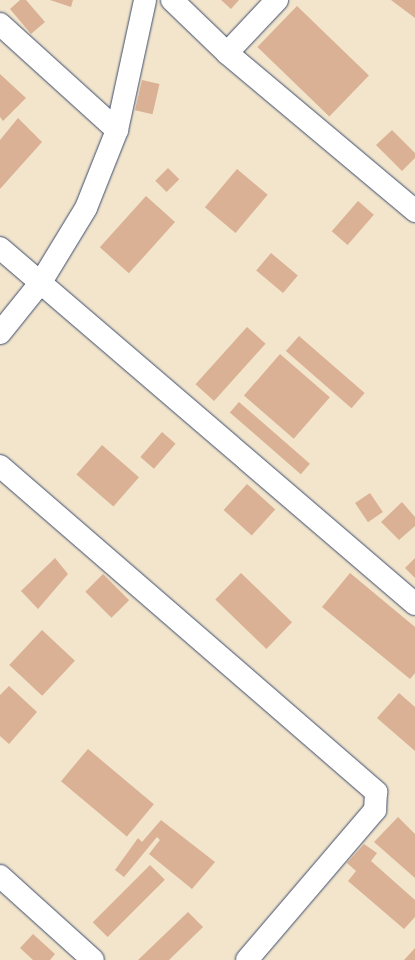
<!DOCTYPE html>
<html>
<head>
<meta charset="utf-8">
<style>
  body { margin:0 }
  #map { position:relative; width:415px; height:960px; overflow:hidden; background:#f2e5cb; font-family:"Comic Neue",sans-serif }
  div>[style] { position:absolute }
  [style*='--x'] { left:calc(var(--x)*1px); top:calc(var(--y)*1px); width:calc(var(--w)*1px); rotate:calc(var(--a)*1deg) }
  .building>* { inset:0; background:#dab194; transform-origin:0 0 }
  .roads { filter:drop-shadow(0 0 1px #3b4a6e) drop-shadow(0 0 1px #3b4a6e) }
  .street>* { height:22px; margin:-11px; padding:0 11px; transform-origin:11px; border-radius:11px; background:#fff }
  span { translate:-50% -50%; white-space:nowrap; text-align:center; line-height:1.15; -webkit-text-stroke:3px #fdfcf7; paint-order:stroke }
</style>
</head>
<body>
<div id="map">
  <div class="building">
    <div style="clip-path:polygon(20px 0,26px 0,45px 22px,31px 34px,10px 9px)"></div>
    <div style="clip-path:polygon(50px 0,73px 0,71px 7px)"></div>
    <div style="clip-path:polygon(221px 0,239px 0,231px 9px)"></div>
    <div style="clip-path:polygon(391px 0,415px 0,415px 18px)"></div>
    <div style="left:297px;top:6px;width:100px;height:57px;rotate:44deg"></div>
    <div style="clip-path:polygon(0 74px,26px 98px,3px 121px,0 117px)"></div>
    <div style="left:142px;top:80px;width:18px;height:31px;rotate:13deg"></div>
    <div style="clip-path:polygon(18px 118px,42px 142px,0 189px,0 140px)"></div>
    <div style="clip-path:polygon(392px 130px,415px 153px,415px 158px,402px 171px,376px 145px)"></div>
    <div style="left:168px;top:168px;width:16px;height:18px;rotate:45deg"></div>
    <div style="left:237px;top:169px;width:40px;height:50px;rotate:40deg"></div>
    <div style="left:146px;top:196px;width:39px;height:69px;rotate:42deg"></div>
    <div style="left:358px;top:201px;width:21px;height:40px;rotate:41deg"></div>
    <div style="left:271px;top:253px;width:35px;height:23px;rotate:40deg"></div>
    <div style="left:247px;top:327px;width:25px;height:77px;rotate:42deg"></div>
    <div style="left:299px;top:336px;width:87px;height:20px;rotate:41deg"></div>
    <div style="left:280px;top:354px;width:66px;height:55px;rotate:41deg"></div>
    <div style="left:239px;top:402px;width:94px;height:14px;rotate:41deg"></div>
    <div style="left:162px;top:432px;width:18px;height:33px;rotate:41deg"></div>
    <div style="left:102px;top:445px;width:49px;height:39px;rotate:41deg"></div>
    <div style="left:247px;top:484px;width:38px;height:35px;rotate:42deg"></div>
    <div style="left:370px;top:493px;width:23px;height:18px;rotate:56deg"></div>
    <div style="clip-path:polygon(402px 502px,415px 517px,415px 526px,399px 540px,381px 522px)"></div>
    <div style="clip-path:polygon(55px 558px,68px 574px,38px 609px,21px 591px)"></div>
    <div style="clip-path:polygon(415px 558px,415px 578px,405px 568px)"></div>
    <div style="left:241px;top:573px;width:71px;height:37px;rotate:44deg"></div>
    <div style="clip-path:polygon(350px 573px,415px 627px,415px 673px,410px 679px,322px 607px)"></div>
    <div style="left:103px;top:574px;width:37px;height:25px;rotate:45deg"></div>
    <div style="left:42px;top:630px;width:45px;height:48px;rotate:43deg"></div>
    <div style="clip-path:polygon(9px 686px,37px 712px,9px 744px,0 736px,0 695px)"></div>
    <div style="clip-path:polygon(399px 693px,415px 707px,415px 751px,377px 718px)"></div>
    <div style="left:88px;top:749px;width:86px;height:42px;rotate:40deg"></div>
    <div style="clip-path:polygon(398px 817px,415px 834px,415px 878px,374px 842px)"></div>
    <div style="clip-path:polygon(161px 820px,215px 862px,192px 889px,149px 854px,160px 840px,157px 837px,124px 877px,115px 870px,138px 838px,142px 842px)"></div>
    <div style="clip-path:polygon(364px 844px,377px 853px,371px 861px,415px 900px,415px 917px,404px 929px,348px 881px,356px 871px,347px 863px)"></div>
    <div style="left:150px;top:865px;width:21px;height:81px;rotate:45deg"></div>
    <div style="clip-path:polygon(188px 912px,203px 927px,169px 960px,138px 960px)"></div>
    <div style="clip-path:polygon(33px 934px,55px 954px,50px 960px,33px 960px,20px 948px)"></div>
    <div style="clip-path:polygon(415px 948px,415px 960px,404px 960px)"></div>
  </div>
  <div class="roads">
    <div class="street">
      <div style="--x:172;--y:0;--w:76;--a:43.9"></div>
      <div style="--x:227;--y:53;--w:246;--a:40"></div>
      <div style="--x:0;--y:24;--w:158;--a:42.2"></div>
      <div style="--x:227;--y:53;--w:73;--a:-46.7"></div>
      <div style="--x:0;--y:248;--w:547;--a:40.62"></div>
      <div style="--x:0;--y:333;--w:65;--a:-51.2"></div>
      <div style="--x:41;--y:282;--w:87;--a:-58.7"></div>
      <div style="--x:86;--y:208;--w:84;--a:-68.3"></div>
      <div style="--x:117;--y:130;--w:133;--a:-77.8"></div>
      <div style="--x:0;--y:466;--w:498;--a:40.9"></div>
      <div style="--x:376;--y:792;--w:18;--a:93"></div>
      <div style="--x:375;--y:810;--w:197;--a:130.5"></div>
      <div style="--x:0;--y:876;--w:125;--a:42.1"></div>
    </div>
  </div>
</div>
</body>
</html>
